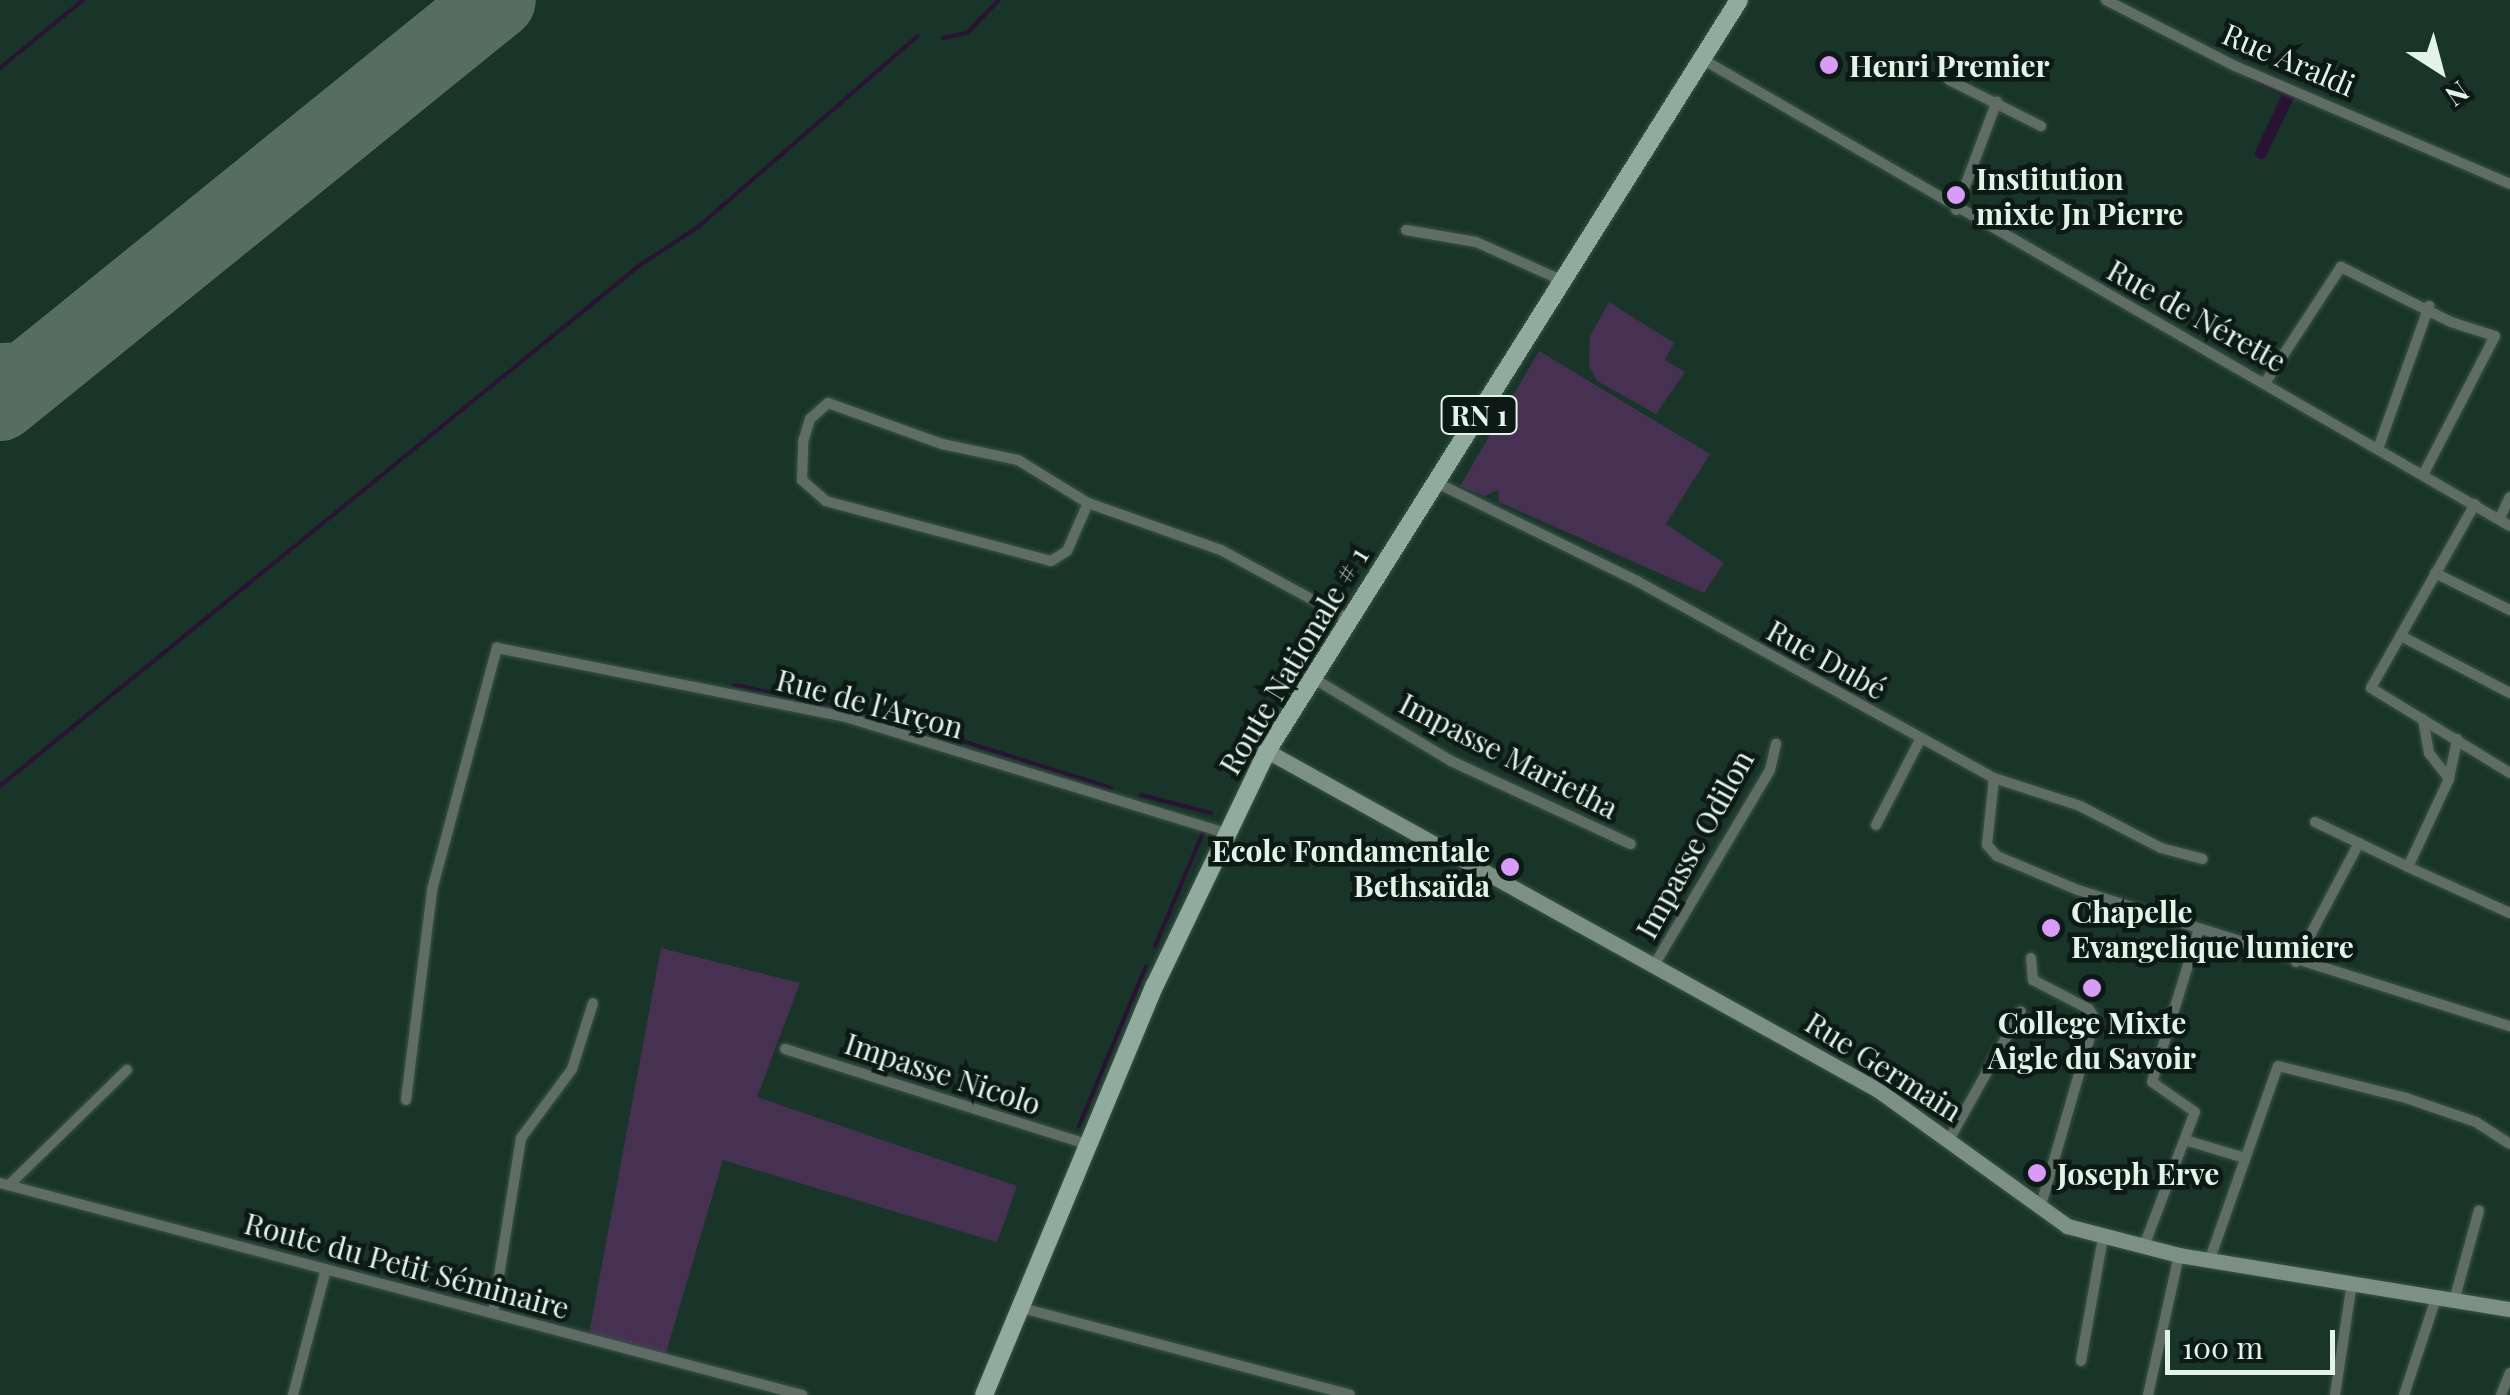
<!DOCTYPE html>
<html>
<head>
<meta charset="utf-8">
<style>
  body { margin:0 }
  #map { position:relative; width:2510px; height:1395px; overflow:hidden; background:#193428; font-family:"Playfair Display",serif }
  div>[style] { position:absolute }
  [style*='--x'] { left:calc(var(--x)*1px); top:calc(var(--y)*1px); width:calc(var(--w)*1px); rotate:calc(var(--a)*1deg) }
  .green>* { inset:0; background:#473153 }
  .stream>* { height:4px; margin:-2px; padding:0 2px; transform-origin:2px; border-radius:2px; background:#291234 }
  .canal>* { height:12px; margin:-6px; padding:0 6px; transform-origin:6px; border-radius:6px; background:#291234 }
  .taxiway>* { height:30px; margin:-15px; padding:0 15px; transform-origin:15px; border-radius:15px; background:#566d62 }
  .runway>* { height:78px; margin:-39px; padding:0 39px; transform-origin:39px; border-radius:39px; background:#566d62 }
  .roads { filter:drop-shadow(0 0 2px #395347) drop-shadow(0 0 2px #395347) }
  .street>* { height:10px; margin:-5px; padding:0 5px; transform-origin:5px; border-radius:5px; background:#606d67 }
  .secondary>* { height:15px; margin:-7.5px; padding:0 7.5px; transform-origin:7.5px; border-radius:7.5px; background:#7c9086 }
  .primary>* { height:18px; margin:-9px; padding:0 9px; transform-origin:9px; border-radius:9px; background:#91ab9e }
  .dots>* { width:28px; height:28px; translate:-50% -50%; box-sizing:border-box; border:5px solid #0d1914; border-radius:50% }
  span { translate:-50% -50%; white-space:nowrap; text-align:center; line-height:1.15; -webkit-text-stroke:9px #0d1914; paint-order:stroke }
  .shield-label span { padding:2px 8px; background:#0d1914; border:2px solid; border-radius:8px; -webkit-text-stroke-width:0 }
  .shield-label { font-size:28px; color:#e3f3ea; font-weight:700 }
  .street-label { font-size:30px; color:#e3f3ea }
  .poi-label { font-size:30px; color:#e3f3ea; font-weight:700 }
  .left { translate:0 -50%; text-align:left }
  .right { translate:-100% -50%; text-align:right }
  .north { position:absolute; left:2390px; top:20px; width:100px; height:100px; -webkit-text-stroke:8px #0d1914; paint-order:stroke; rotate:144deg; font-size:28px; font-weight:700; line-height:40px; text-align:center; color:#e3f3ea }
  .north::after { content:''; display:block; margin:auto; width:35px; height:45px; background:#e3f3ea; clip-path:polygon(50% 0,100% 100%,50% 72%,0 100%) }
  .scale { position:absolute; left:2165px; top:1330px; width:170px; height:45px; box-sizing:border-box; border:5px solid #e3f3ea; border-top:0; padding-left:12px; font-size:30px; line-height:35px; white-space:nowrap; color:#e3f3ea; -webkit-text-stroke:8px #0d1914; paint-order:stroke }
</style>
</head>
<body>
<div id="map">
  <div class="green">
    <div style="clip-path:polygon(1609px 302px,1674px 343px,1665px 360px,1685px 372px,1656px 414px,1597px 381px,1589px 365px,1590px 336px)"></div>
    <div style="clip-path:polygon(1539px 351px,1710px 454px,1666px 524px,1724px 563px,1704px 593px,1499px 502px,1498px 490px,1484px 496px,1460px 486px)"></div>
    <div style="clip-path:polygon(661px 948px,800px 983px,757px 1097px,1017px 1186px,997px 1242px,723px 1160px,665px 1356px,589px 1334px)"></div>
  </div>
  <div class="stream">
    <div style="--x:943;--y:38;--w:25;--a:-12"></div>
    <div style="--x:967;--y:33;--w:46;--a:-45.9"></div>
    <div style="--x:0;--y:68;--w:107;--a:-39.3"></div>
    <div style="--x:2251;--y:78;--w:36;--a:27"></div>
    <div style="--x:734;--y:685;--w:157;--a:11.7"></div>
    <div style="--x:912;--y:725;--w:209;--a:17.6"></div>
    <div style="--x:0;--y:786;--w:825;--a:-39.15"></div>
    <div style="--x:640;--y:265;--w:69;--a:-33.2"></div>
    <div style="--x:698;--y:227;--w:291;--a:-41"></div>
    <div style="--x:1141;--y:795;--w:72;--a:14.4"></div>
    <div style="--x:1155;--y:946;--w:126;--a:-67.1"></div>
    <div style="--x:1079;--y:1126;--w:173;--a:-67.3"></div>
  </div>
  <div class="canal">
    <div style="--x:2261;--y:153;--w:68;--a:-64.6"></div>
  </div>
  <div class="taxiway">
    <div style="--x:0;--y:358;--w:33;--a:-2"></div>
    <div style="--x:33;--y:357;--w:43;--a:-18.9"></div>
  </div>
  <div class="runway">
    <div style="--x:0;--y:402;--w:639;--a:-38.97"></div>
  </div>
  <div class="roads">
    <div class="street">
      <div style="--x:2106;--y:0;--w:145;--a:27.1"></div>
      <div style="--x:2235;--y:66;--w:299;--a:23.2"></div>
      <div style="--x:1702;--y:59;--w:933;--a:30.03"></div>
      <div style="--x:1949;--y:80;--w:103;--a:26.6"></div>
      <div style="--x:1956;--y:210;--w:116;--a:-69.4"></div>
      <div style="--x:1406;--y:230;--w:71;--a:9.7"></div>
      <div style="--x:1476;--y:242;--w:95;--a:24.1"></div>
      <div style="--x:2265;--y:383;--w:139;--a:-56.8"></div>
      <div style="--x:2341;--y:267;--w:123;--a:26.6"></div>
      <div style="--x:2451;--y:322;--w:46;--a:17.7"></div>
      <div style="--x:2495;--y:336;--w:154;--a:117.4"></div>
      <div style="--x:2379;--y:446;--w:149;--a:-70.3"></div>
      <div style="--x:1435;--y:482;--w:225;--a:26.1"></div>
      <div style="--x:1637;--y:581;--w:408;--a:28.9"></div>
      <div style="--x:1994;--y:778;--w:90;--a:18"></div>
      <div style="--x:2080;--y:806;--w:91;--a:27.4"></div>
      <div style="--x:2161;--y:848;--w:43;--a:14.7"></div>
      <div style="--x:1088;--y:503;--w:52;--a:113.6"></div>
      <div style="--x:1067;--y:551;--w:19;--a:148"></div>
      <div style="--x:1051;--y:561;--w:233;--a:-165.1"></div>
      <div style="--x:826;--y:501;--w:32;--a:-139"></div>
      <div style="--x:802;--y:480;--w:38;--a:-88"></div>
      <div style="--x:803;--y:442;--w:24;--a:-73"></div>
      <div style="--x:810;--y:419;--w:24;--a:-42"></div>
      <div style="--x:828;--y:403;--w:121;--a:19.8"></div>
      <div style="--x:942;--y:444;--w:78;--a:11.9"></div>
      <div style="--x:1018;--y:460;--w:82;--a:31.6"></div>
      <div style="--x:1088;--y:503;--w:141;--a:19.5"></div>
      <div style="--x:1221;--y:550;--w:145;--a:28.5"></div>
      <div style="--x:2475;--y:504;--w:211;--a:119.5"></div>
      <div style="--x:2371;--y:688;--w:163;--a:31.4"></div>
      <div style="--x:2500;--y:518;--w:23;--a:-65"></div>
      <div style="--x:2435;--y:573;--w:84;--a:26.3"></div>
      <div style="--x:2401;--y:636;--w:123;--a:27.6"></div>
      <div style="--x:1313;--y:678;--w:161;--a:31"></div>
      <div style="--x:1451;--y:761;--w:198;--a:24.8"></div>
      <div style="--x:2423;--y:719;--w:35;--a:80"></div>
      <div style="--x:2429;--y:753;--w:33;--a:52"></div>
      <div style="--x:2449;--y:779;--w:97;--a:115"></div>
      <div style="--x:2408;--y:867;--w:112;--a:24.3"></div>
      <div style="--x:1994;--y:778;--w:67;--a:96"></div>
      <div style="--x:1987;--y:845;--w:15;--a:48"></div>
      <div style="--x:1997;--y:856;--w:88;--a:22.8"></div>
      <div style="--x:2078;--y:890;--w:453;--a:17.5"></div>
      <div style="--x:2449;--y:778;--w:40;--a:-78"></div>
      <div style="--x:2315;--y:822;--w:103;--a:25.8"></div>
      <div style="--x:1876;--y:825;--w:98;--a:-62.7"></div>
      <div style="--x:2031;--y:958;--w:22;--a:85"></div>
      <div style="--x:2033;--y:980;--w:63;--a:27.4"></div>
      <div style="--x:2089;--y:1009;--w:12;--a:59"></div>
      <div style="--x:2095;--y:1019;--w:194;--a:106.2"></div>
      <div style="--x:2296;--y:962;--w:135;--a:-62.1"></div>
      <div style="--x:1653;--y:967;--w:229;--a:-59.3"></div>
      <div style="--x:1770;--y:770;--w:27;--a:-77"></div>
      <div style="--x:785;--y:1049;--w:316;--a:17.5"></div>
      <div style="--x:406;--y:1100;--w:212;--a:-82.9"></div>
      <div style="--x:432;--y:890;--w:251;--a:-75"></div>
      <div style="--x:497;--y:648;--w:359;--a:11.2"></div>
      <div style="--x:849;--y:718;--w:392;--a:17"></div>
      <div style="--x:1950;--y:1138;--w:145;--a:-60.8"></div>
      <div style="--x:2185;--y:1140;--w:63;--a:16.7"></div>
      <div style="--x:0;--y:1183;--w:830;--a:14.81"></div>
      <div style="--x:9;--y:1185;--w:165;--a:-44.3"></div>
      <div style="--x:2144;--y:1246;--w:143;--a:-69.2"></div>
      <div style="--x:2195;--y:1112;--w:52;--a:-145.1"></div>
      <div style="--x:2152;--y:1082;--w:160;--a:-72.9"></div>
      <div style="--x:2211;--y:1256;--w:201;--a:-70.6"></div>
      <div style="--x:2278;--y:1066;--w:132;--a:14"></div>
      <div style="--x:2406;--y:1098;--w:74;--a:18.9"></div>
      <div style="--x:2476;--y:1122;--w:40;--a:32.9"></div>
      <div style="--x:2454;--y:1301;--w:94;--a:-74.6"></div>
      <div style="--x:1018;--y:1307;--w:343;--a:14.8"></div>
      <div style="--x:493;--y:1313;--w:177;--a:-80.9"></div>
      <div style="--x:521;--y:1138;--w:86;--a:-53.5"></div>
      <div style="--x:572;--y:1069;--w:69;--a:-72.3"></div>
      <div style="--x:2081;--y:1361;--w:126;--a:-79.9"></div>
      <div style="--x:293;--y:1395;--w:130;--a:-75.3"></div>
      <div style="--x:2148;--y:1395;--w:143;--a:-77.5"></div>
      <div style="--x:2335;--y:1395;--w:114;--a:-81.4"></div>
      <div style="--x:2404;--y:1395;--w:102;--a:-71.7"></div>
      <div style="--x:2501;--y:1395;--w:24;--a:-68"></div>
    </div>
    <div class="secondary">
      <div style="--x:1267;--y:751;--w:699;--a:29.02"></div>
      <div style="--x:1878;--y:1090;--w:233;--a:35.7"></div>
      <div style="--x:2067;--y:1226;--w:116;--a:14.5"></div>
      <div style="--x:2179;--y:1255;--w:335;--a:9.3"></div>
    </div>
    <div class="primary">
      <div style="--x:984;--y:1395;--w:444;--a:-67.4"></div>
      <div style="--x:1155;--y:985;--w:259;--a:-64.4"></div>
      <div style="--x:1267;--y:751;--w:887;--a:-57.85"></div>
    </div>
  </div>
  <div class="dots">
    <div style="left:1829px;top:65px;background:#d89bf8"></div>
    <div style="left:1956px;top:195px;background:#d89bf8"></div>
    <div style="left:1510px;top:867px;background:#d89bf8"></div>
    <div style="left:2051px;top:928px;background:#d89bf8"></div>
    <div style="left:2092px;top:988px;background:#d89bf8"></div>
    <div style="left:2037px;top:1173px;background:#d89bf8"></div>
  </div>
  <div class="shield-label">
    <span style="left:1479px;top:415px">RN 1</span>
  </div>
  <div class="street-label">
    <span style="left:2289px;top:59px;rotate:23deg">Rue Araldi</span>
    <span style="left:2197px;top:315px;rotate:29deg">Rue de Nérette</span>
    <span style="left:1827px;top:659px;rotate:29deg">Rue Dubé</span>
    <span style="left:1293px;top:660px;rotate:-59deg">Route Nationale # 1</span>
    <span style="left:870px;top:703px;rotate:15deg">Rue de l'Arçon</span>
    <span style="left:1509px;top:755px;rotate:27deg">Impasse Marietha</span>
    <span style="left:1694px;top:844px;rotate:-61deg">Impasse Odilon</span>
    <span style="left:1884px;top:1066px;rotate:32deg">Rue Germain</span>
    <span style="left:943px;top:1073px;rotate:18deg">Impasse Nicolo</span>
    <span style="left:407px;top:1265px;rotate:15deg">Route du Petit Séminaire</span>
  </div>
  <div class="poi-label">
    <span class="left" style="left:1849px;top:65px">Henri Premier</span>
    <span class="left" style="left:1976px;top:195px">Institution<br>mixte Jn Pierre</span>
    <span class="right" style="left:1490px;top:867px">Ecole Fondamentale<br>Bethsaïda</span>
    <span class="left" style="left:2071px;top:928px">Chapelle<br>Evangelique lumiere</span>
    <span style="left:2092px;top:1039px">College Mixte<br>Aigle du Savoir</span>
    <span class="left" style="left:2057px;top:1173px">Joseph Erve</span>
  </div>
  <div class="north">N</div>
  <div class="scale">100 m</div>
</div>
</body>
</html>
